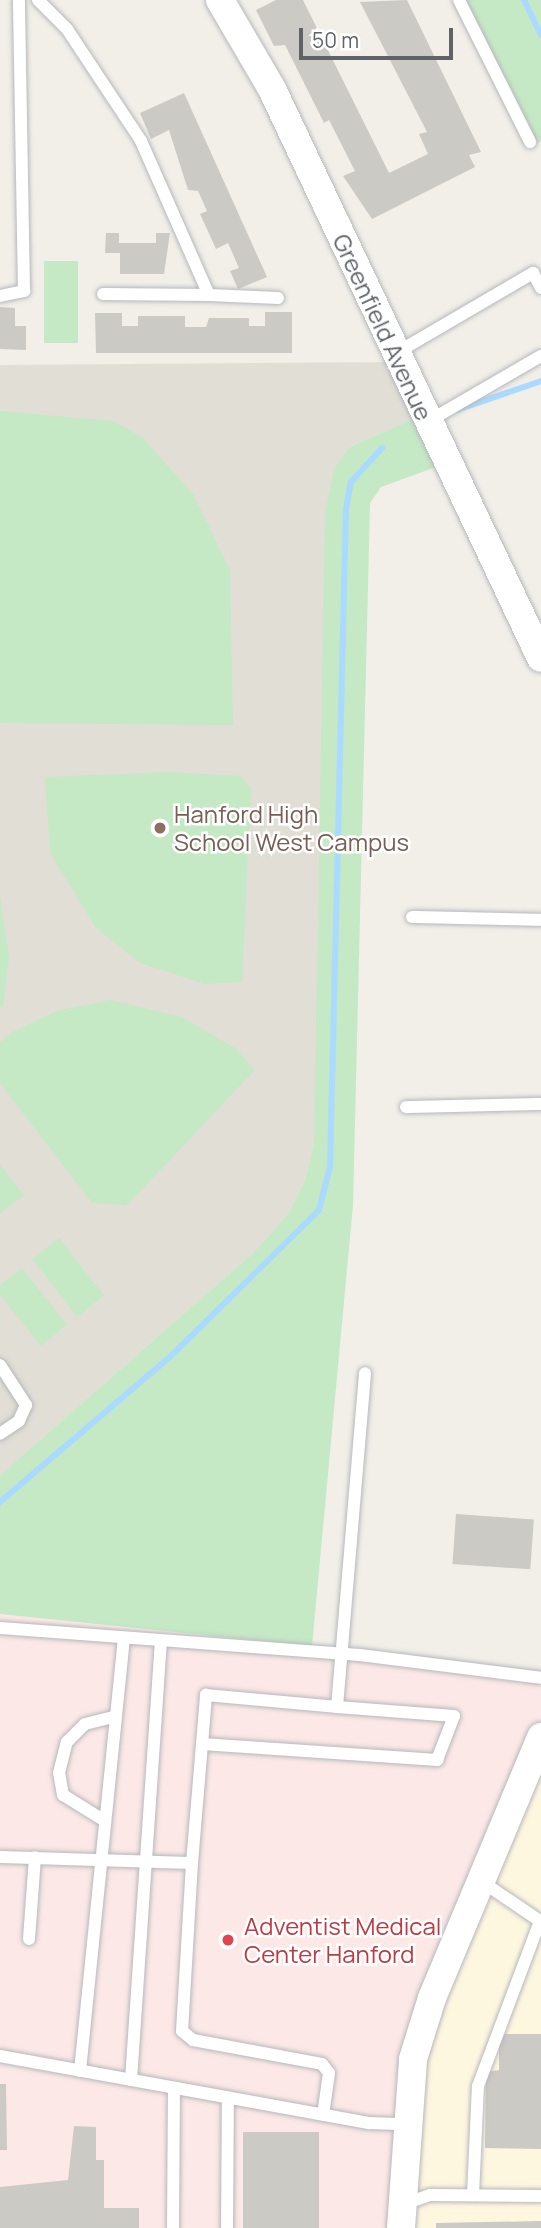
<!DOCTYPE html>
<html>
<head>
<meta charset="utf-8">
<style>
  body { margin:0 }
  #map { position:relative; width:541px; height:2228px; overflow:hidden; background:#f1efe8; font-family:Manrope,sans-serif }
  div>[style] { position:absolute }
  [style*='--x'] { left:calc(var(--x)*1px); top:calc(var(--y)*1px); width:calc(var(--w)*1px); rotate:calc(var(--a)*1deg) }
  .commercial>* { inset:0; background:#fef7e0 }
  .education>* { inset:0; background:#e1ded6 }
  .medical>* { inset:0; background:#fce8e6 }
  .green>* { inset:0; background:#c5e8c5; transform-origin:0 0 }
  .stream>* { height:6px; margin:-3px; padding:0 3px; transform-origin:3px; border-radius:3px; background:#aadaff }
  .building>* { inset:0; background:#cccac5; transform-origin:0 0 }
  .roads { filter:drop-shadow(0 0 2px #b5b8bc) drop-shadow(0 0 2px #b5b8bc) }
  .service>* { height:12px; margin:-6px; padding:0 6px; transform-origin:6px; border-radius:6px; background:#fff }
  .tertiary>* { height:28px; margin:-14px; padding:0 14px; transform-origin:14px; border-radius:14px; background:#fff }
  .dots>* { width:19px; height:19px; translate:-50% -50%; box-sizing:border-box; border:4px solid #fff; border-radius:50% }
  span { translate:-50% -50%; white-space:nowrap; text-align:center; line-height:1.15; -webkit-text-stroke:5px #fff; paint-order:stroke }
  .street-label { font-size:24px; color:#5f6368 }
  .education-label { font-size:24px; color:#785e54 }
  .left { translate:0 -50%; text-align:left }
  .health-label { font-size:24px; color:#be3a42 }
  .scale { position:absolute; left:299px; top:28px; width:154px; height:32px; box-sizing:border-box; border:4px solid #5f6368; border-top:0; padding-left:9px; font-size:21px; line-height:24px; white-space:nowrap; color:#5f6368; -webkit-text-stroke:5px #fff; paint-order:stroke }
</style>
</head>
<body>
<div id="map">
  <div class="commercial">
    <div style="clip-path:polygon(541px 1737px,541px 2228px,401px 2228px,413px 2059px)"></div>
  </div>
  <div class="education">
    <div style="clip-path:polygon(399px 362px,424px 414px,350px 447px,314px 1143px,305px 1180px,288px 1214px,254px 1252px,0 1475px,0 365px)"></div>
  </div>
  <div class="medical">
    <div style="clip-path:polygon(0 1614px,541px 1670px,541px 1737px,432px 1998px,401px 2228px,0 2228px)"></div>
  </div>
  <div class="green">
    <div style="clip-path:polygon(463px 0,541px 0,541px 141px,536px 144px)"></div>
    <div style="left:44px;top:261px;width:34px;height:82px"></div>
    <div style="clip-path:polygon(0 411px,114px 421px,143px 438px,193px 494px,230px 570px,233px 725px,0 723px)"></div>
    <div style="clip-path:polygon(424px 414px,447px 463px,381px 487px,370px 503px,353px 1205px,312px 1646px,0 1614px,0 1475px,254px 1252px,288px 1214px,305px 1180px,314px 1143px,325px 513px,334px 469px,350px 447px)"></div>
    <div style="clip-path:polygon(169px 772px,240px 776px,251px 788px,242px 982px,205px 984px,140px 963px,96px 928px,50px 853px,45px 777px)"></div>
    <div style="clip-path:polygon(0 895px,9px 957px,3px 1007px,0 1007px)"></div>
    <div style="clip-path:polygon(110px 1000px,182px 1017px,235px 1048px,255px 1070px,127px 1205px,92px 1203px,0 1083px,0 1042px,11px 1033px,56px 1011px)"></div>
    <div style="clip-path:polygon(0 1165px,24px 1195px,0 1214px)"></div>
    <div style="left:59px;top:1238px;width:73px;height:34px;rotate:52deg"></div>
    <div style="clip-path:polygon(22px 1268px,67px 1325px,41px 1346px,0 1295px,0 1285px)"></div>
  </div>
  <div class="stream">
    <div style="--x:524;--y:0;--w:39;--a:64"></div>
    <div style="--x:457;--y:410;--w:89;--a:-19"></div>
    <div style="--x:0;--y:1502;--w:226;--a:-40.5"></div>
    <div style="--x:172;--y:1355;--w:206;--a:-44.6"></div>
    <div style="--x:319;--y:1210;--w:44;--a:-75.7"></div>
    <div style="--x:330;--y:1167;--w:658;--a:-88.61"></div>
    <div style="--x:346;--y:509;--w:27;--a:-80"></div>
    <div style="--x:351;--y:482;--w:46;--a:-47.6"></div>
  </div>
  <div class="building">
    <div style="clip-path:polygon(276px 0,303px 0,389px 173px,428px 154px,419px 134px,427px 132px,360px 2px,407px 0,481px 152px,469px 155px,475px 167px,372px 219px,343px 176px,355px 171px,329px 120px,324px 123px,285px 45px,274px 46px,256px 10px)"></div>
    <div style="clip-path:polygon(184px 93px,267px 277px,238px 289px,230px 271px,239px 268px,228px 243px,216px 249px,200px 214px,207px 211px,198px 191px,188px 190px,169px 130px,151px 139px,140px 113px)"></div>
    <div style="clip-path:polygon(106px 233px,119px 233px,119px 243px,156px 243px,156px 233px,170px 233px,164px 274px,120px 274px,120px 253px,105px 253px)"></div>
    <div style="clip-path:polygon(0 307px,15px 308px,15px 326px,26px 326px,26px 350px,0 349px)"></div>
    <div style="clip-path:polygon(265px 312px,292px 312px,292px 353px,96px 353px,95px 313px,122px 313px,122px 326px,138px 326px,138px 316px,185px 316px,185px 327px,206px 327px,209px 318px,249px 318px,249px 326px,265px 326px)"></div>
    <div style="left:456px;top:1514px;width:78px;height:50px;rotate:4deg"></div>
    <div style="clip-path:polygon(499px 2034px,541px 2034px,541px 2149px,485px 2148px,486px 2072px,499px 2070px)"></div>
    <div style="clip-path:polygon(0 2084px,6px 2084px,7px 2150px,0 2150px)"></div>
    <div style="clip-path:polygon(74px 2126px,96px 2127px,96px 2160px,104px 2160px,104px 2208px,139px 2208px,139px 2228px,0 2228px,0 2187px,68px 2180px)"></div>
    <div style="left:243px;top:2132px;width:76px;height:96px"></div>
    <div style="clip-path:polygon(541px 2221px,541px 2228px,436px 2228px,436px 2223px)"></div>
  </div>
  <div class="roads">
    <div class="service">
      <div style="--x:38;--y:0;--w:41;--a:45"></div>
      <div style="--x:67;--y:29;--w:134;--a:56.5"></div>
      <div style="--x:141;--y:141;--w:168;--a:66.2"></div>
      <div style="--x:209;--y:295;--w:69;--a:2.5"></div>
      <div style="--x:459;--y:0;--w:159;--a:63.4"></div>
      <div style="--x:103;--y:294;--w:106;--a:0.5"></div>
      <div style="--x:0;--y:296;--w:25;--a:-12"></div>
      <div style="--x:24;--y:291;--w:291;--a:-91"></div>
      <div style="--x:396;--y:353;--w:159;--a:-30.3"></div>
      <div style="--x:533;--y:273;--w:17;--a:62"></div>
      <div style="--x:427;--y:422;--w:132;--a:-30.1"></div>
      <div style="--x:412;--y:917;--w:129;--a:1.3"></div>
      <div style="--x:406;--y:1107;--w:135;--a:-1.3"></div>
      <div style="--x:0;--y:1365;--w:48;--a:57"></div>
      <div style="--x:26;--y:1405;--w:17;--a:114"></div>
      <div style="--x:19;--y:1421;--w:23;--a:146"></div>
      <div style="--x:0;--y:1628;--w:361;--a:4.3"></div>
      <div style="--x:360;--y:1655;--w:182;--a:7.2"></div>
      <div style="--x:202;--y:1744;--w:236;--a:3.9"></div>
      <div style="--x:437;--y:1760;--w:47;--a:-68.9"></div>
      <div style="--x:454;--y:1716;--w:117;--a:-175.6"></div>
      <div style="--x:105;--y:1821;--w:49;--a:-148.2"></div>
      <div style="--x:63;--y:1795;--w:22;--a:-100"></div>
      <div style="--x:59;--y:1773;--w:32;--a:-76"></div>
      <div style="--x:67;--y:1742;--w:25;--a:-45"></div>
      <div style="--x:85;--y:1724;--w:32;--a:-14"></div>
      <div style="--x:0;--y:1857;--w:192;--a:1.8"></div>
      <div style="--x:192;--y:1863;--w:169;--a:-85.2"></div>
      <div style="--x:206;--y:1695;--w:132;--a:5.2"></div>
      <div style="--x:337;--y:1707;--w:335;--a:-85.2"></div>
      <div style="--x:192;--y:1863;--w:168;--a:93.4"></div>
      <div style="--x:182;--y:2031;--w:14;--a:39"></div>
      <div style="--x:193;--y:2040;--w:131;--a:10.5"></div>
      <div style="--x:322;--y:2064;--w:11;--a:52"></div>
      <div style="--x:329;--y:2073;--w:42;--a:98.1"></div>
      <div style="--x:29;--y:1939;--w:82;--a:-85.8"></div>
      <div style="--x:0;--y:2056;--w:376;--a:10.3"></div>
      <div style="--x:370;--y:2123;--w:34;--a:2"></div>
      <div style="--x:80;--y:2071;--w:435;--a:-84.2"></div>
      <div style="--x:131;--y:2080;--w:440;--a:-86.1"></div>
      <div style="--x:473;--y:2195;--w:109;--a:-87.4"></div>
      <div style="--x:478;--y:2086;--w:176;--a:-69.4"></div>
      <div style="--x:540;--y:1921;--w:71;--a:-145.9"></div>
      <div style="--x:401;--y:2205;--w:31;--a:-19"></div>
      <div style="--x:430;--y:2195;--w:111;--a:0.5"></div>
      <div style="--x:173;--y:2228;--w:140;--a:-89.6"></div>
      <div style="--x:227;--y:2228;--w:130;--a:-89.6"></div>
    </div>
    <div class="tertiary">
      <div style="--x:220;--y:0;--w:103;--a:59.7"></div>
      <div style="--x:272;--y:89;--w:629;--a:64.7"></div>
      <div style="--x:401;--y:2228;--w:169;--a:-85.9"></div>
      <div style="--x:413;--y:2059;--w:64;--a:-72.7"></div>
      <div style="--x:432;--y:1998;--w:283;--a:-67.3"></div>
    </div>
  </div>
  <div class="dots">
    <div style="left:160px;top:828px;background:#8d6e63"></div>
    <div style="left:228px;top:1940px;background:#e0444e"></div>
  </div>
  <div class="street-label">
    <span style="left:383px;top:327px;rotate:65deg">Greenfield Avenue</span>
  </div>
  <div class="education-label">
    <span class="left" style="left:174px;top:828px">Hanford High<br>School West Campus</span>
  </div>
  <div class="health-label">
    <span class="left" style="left:244px;top:1940px">Adventist Medical<br>Center Hanford</span>
  </div>
  <div class="scale">50 m</div>
</div>
</body>
</html>
